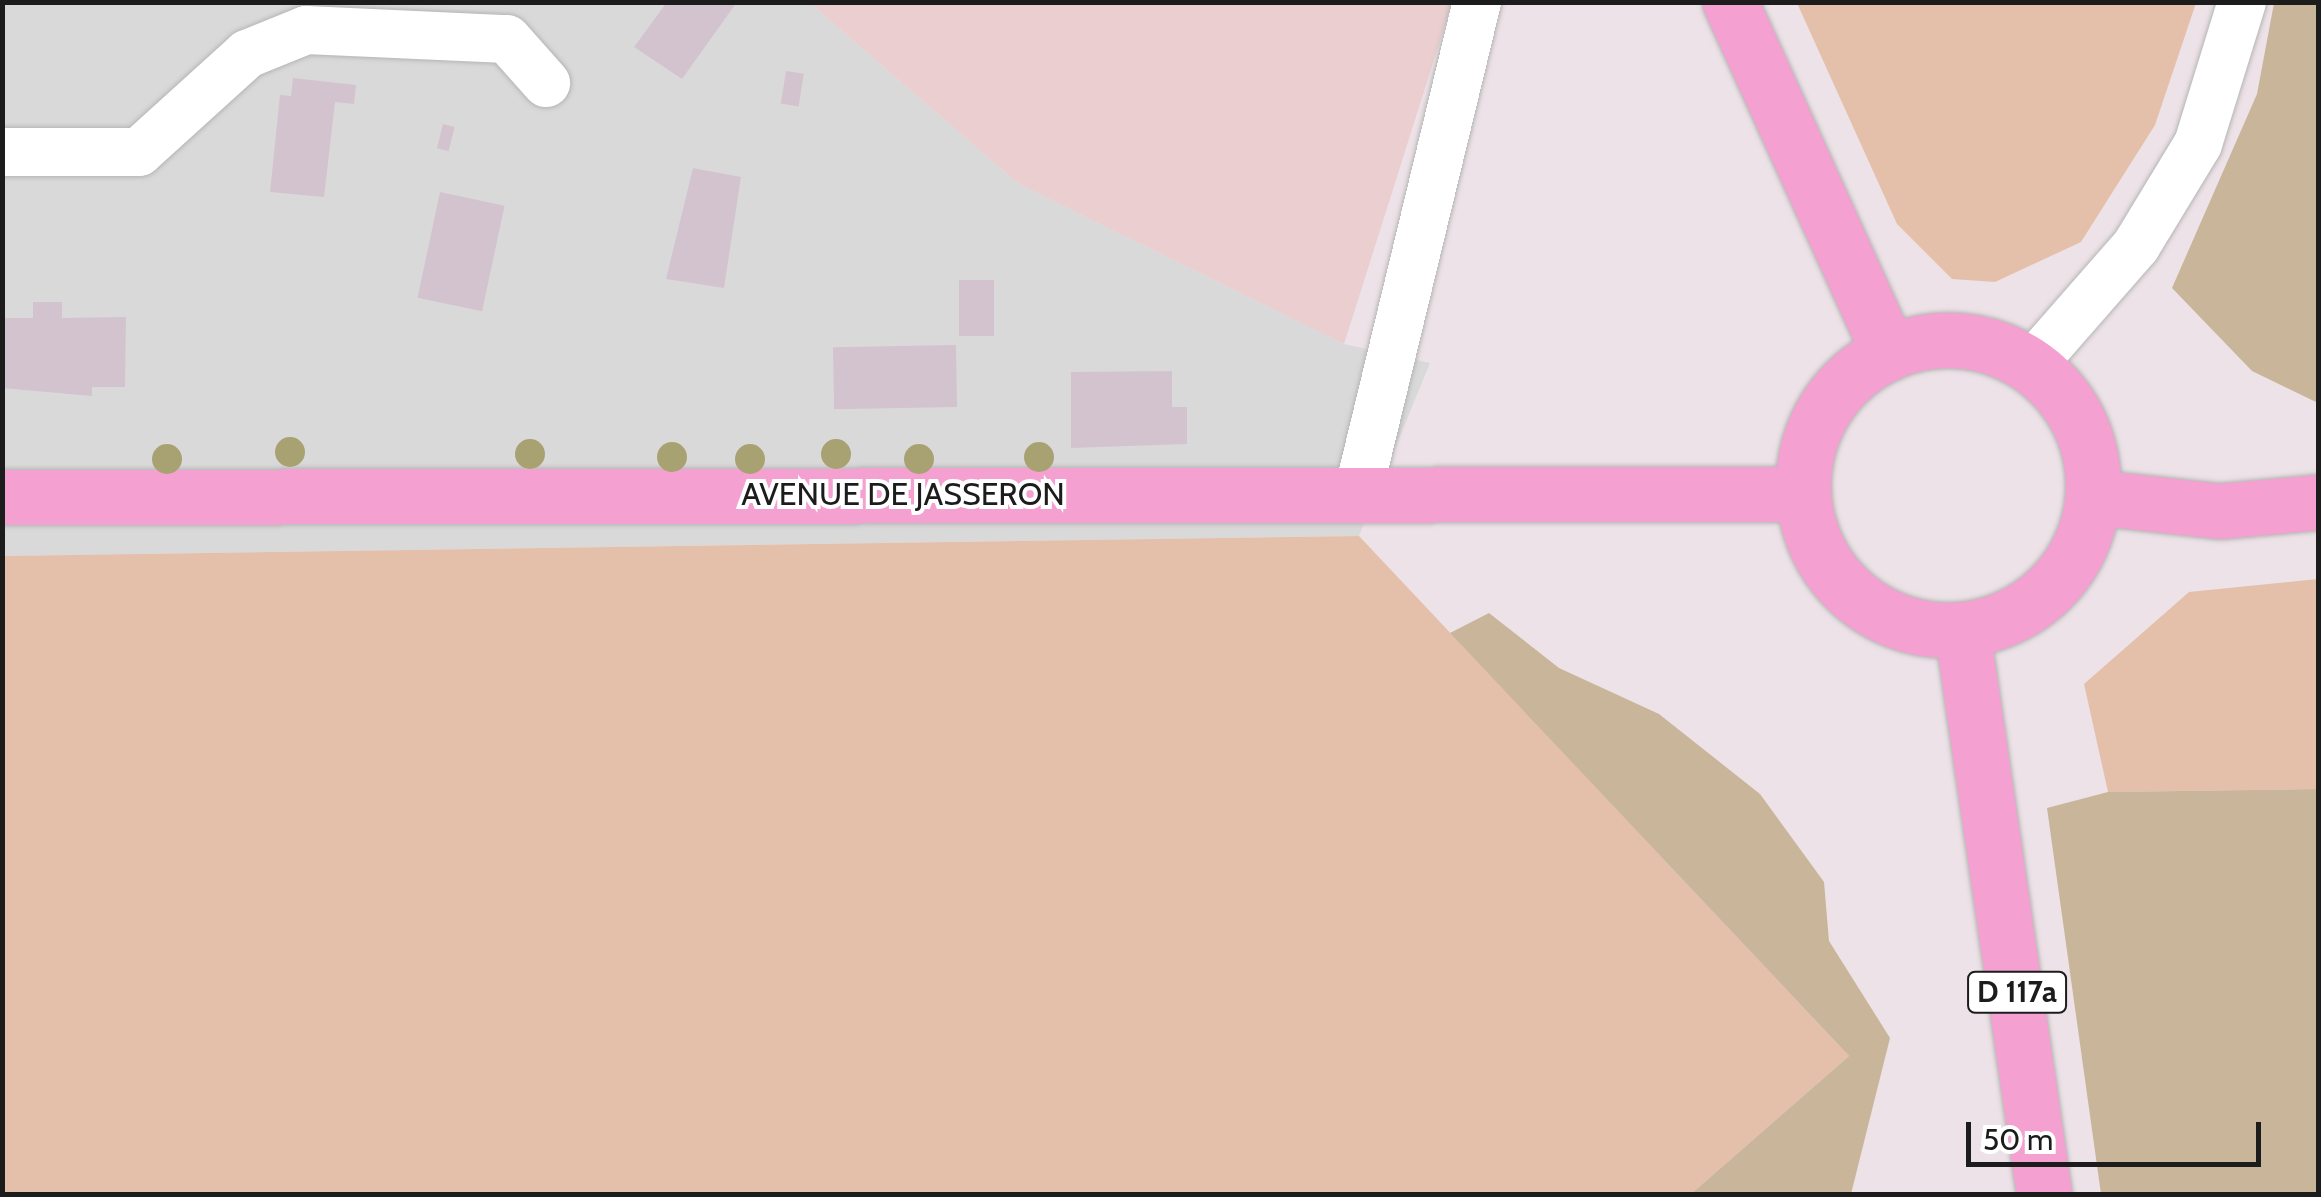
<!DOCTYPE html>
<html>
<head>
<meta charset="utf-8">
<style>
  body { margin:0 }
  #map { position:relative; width:2321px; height:1197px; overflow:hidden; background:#ede2e7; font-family:Cabin,sans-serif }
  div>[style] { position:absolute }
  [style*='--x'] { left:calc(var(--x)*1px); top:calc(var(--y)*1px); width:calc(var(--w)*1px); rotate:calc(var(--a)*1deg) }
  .residential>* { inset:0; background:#dad9da }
  .farmland>* { inset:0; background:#eaced0 }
  .grass>* { inset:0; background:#e4c0ab }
  .forest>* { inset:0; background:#c9b59a }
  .building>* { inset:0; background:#d3c3ce; transform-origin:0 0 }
  .roads { filter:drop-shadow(0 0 2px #b5b5b5) drop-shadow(0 0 2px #b5b5b5) }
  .minor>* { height:48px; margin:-24px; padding:0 24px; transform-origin:24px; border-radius:24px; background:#fff }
  .major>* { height:55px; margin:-27.5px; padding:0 27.5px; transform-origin:27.5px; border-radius:27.5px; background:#f4a0d0 }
  .major>.ring { margin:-27.5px; padding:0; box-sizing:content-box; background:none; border:55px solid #f4a0d0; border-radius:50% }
  .trees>* { width:30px; height:30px; margin:-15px; border-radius:50%; background:#a8a172 }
  span { translate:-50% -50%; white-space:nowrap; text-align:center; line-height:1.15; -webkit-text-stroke:8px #fff; paint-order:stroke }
  .shield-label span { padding:2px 8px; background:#fff; border:2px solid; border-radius:8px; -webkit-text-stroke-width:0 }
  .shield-label { font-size:30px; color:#1c1c1c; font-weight:700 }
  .street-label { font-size:32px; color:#1c1c1c }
  .frame { position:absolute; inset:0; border:5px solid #1c1c1c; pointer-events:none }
  .scale { position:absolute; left:1966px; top:1122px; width:295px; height:45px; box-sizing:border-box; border:5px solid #1c1c1c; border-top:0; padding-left:12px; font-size:30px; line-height:35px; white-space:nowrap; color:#1c1c1c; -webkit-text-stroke:8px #fff; paint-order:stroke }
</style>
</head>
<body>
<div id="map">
  <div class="residential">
    <div style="clip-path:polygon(2px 3px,810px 3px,1019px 184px,1344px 344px,1430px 363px,1359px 536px,3px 556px)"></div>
  </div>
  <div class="farmland">
    <div style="clip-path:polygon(810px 3px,1452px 3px,1344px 344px,1019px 184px)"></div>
  </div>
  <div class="grass">
    <div style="clip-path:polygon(1797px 3px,2196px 3px,2155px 125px,2081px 242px,1995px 282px,1952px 279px,1897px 224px)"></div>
    <div style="clip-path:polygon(1359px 536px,1849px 1056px,1691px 1194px,3px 1194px,2px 556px)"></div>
    <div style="clip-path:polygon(2318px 579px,2318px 789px,2108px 792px,2084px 684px,2189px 592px)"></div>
  </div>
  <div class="forest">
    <div style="clip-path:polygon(2274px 3px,2318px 3px,2318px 403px,2252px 371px,2172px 288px,2257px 94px)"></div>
    <div style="clip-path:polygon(1489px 613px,1559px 668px,1659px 714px,1760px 794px,1824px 882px,1829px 941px,1890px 1038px,1851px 1194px,1691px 1194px,1849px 1056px,1450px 633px)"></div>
    <div style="clip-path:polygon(2318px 789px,2318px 1194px,2101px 1194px,2047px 808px,2108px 792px)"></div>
  </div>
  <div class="building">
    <div style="clip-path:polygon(667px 2px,737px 2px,682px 79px,634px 47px)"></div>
    <div style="left:786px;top:71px;width:18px;height:33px;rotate:9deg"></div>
    <div style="clip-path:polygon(293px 78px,356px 85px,354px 104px,335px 102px,324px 197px,270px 192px,280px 95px,291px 96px)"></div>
    <div style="left:443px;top:124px;width:12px;height:25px;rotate:14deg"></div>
    <div style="clip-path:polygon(693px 168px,741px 177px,724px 288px,666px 279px)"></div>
    <div style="left:440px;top:192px;width:66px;height:108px;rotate:12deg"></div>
    <div style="left:959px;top:280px;width:35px;height:56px"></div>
    <div style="clip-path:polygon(33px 302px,62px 302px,62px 318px,126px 317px,125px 387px,92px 387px,92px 396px,2px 388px,2px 318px,33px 318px)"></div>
    <div style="left:956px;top:345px;width:62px;height:123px;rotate:89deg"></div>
    <div style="clip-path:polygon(1172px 371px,1172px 407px,1187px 407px,1187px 444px,1071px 448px,1071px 372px)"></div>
  </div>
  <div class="roads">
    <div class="minor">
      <div style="--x:2;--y:152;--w:137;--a:0"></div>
      <div style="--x:139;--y:152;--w:146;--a:-42.2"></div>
      <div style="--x:247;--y:54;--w:64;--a:-22.1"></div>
      <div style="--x:306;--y:30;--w:201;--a:2.6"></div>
      <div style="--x:507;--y:39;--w:59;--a:48.4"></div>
      <div style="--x:2031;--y:366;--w:159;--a:-48.8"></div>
      <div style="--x:2136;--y:246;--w:119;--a:-58.7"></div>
      <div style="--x:2198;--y:144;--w:149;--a:-72.8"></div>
      <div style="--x:1358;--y:493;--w:505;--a:-76.38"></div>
    </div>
    <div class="major">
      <div style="--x:1730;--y:2;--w:385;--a:65.6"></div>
      <div class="ring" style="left:1803px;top:340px;width:235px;height:235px"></div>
      <div style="--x:2;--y:497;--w:1801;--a:-0.1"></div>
      <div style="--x:2093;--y:497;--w:128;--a:6.3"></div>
      <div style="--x:2220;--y:511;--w:98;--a:-5.2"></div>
      <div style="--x:1962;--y:630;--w:570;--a:81.73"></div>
    </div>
  </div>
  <div class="trees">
    <div style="left:290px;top:452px"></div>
    <div style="left:530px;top:454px"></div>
    <div style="left:836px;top:454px"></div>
    <div style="left:672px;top:457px"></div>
    <div style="left:1039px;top:457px"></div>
    <div style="left:167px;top:459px"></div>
    <div style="left:750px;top:459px"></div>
    <div style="left:919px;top:459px"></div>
  </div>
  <div class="shield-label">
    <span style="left:2017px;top:992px">D 117a</span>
  </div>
  <div class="street-label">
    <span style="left:903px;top:494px">AVENUE DE JASSERON</span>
  </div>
  <div class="frame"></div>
  <div class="scale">50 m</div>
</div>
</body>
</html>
